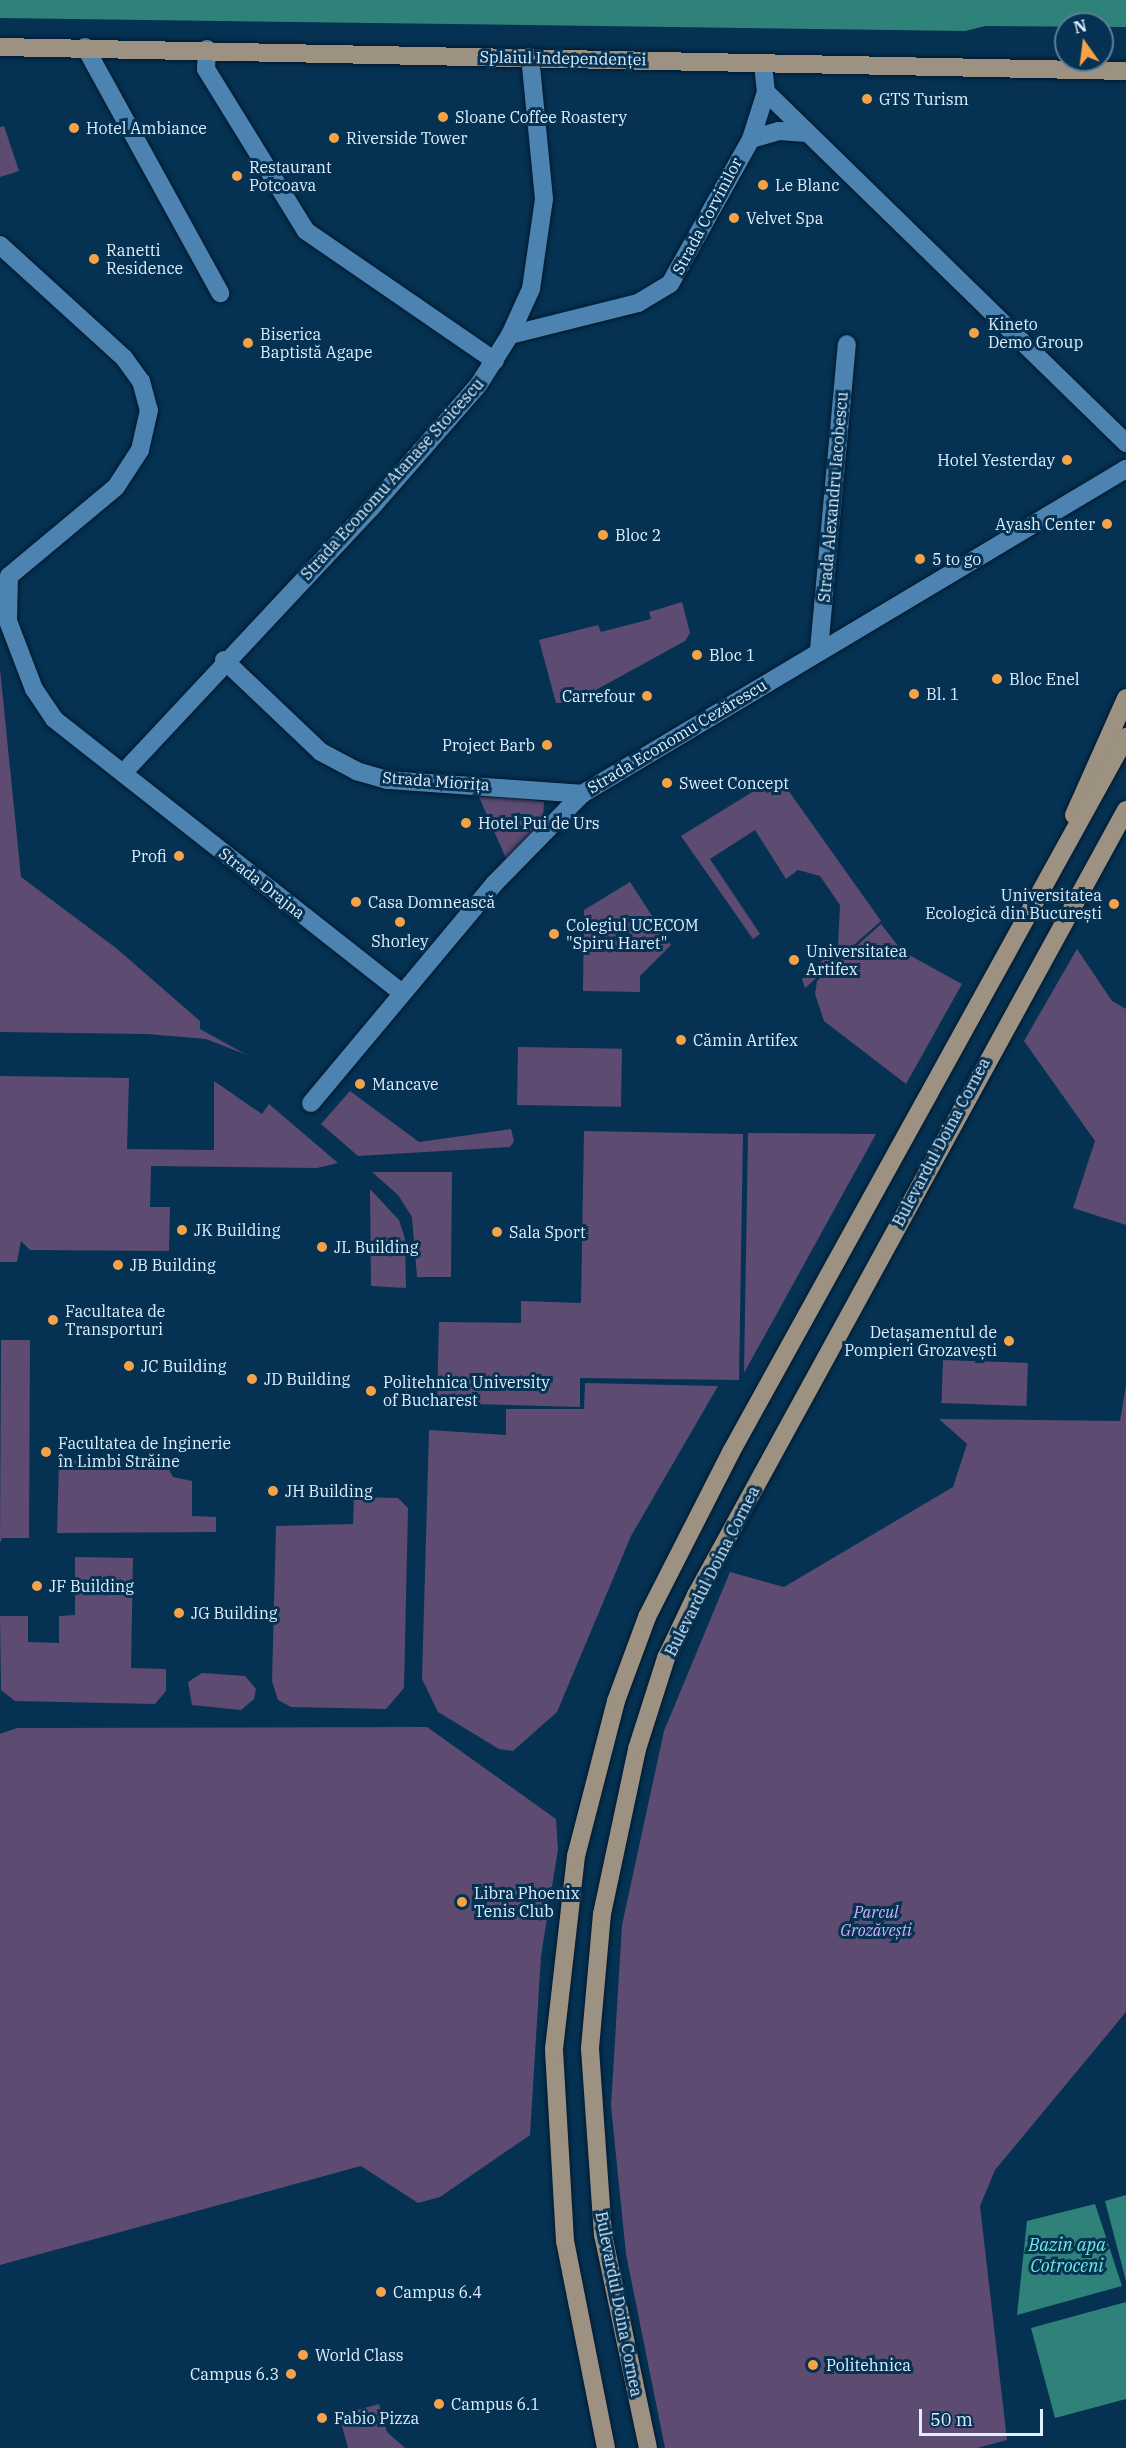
<!DOCTYPE html>
<html>
<head>
<meta charset="utf-8">
<style>
  body { margin:0 }
  #map { position:relative; width:1126px; height:2448px; overflow:hidden; background:#053252; font-family:"IBM Plex Serif",serif }
  div>[style] { position:absolute }
  [style*='--x'] { left:calc(var(--x)*1px); top:calc(var(--y)*1px); width:calc(var(--w)*1px); rotate:calc(var(--a)*1deg) }
  .green>* { inset:0; background:#5d4b71; transform-origin:0 0 }
  .water>* { inset:0; background:#2f8279 }
  .roads { filter:drop-shadow(0 0 2px #00192f) drop-shadow(0 0 2px #00192f) }
  .minor>* { height:18px; margin:-9px; padding:0 9px; transform-origin:9px; border-radius:9px; background:#4c83b1 }
  .major>* { height:18px; margin:-9px; padding:0 9px; transform-origin:9px; border-radius:9px; background:#9d9182 }
  .dots>* { width:16px; height:16px; translate:-50% -50%; box-sizing:border-box; border:3px solid #053252; border-radius:50% }
  span { translate:-50% -50%; white-space:nowrap; text-align:center; line-height:1.15; -webkit-text-stroke:6px #053252; paint-order:stroke }
  .street-label { font-size:16px; color:#deefff }
  .poi-label { font-size:16px; color:#deefff }
  .left { translate:0 -50%; text-align:left }
  .right { translate:-100% -50%; text-align:right }
  .park-label { font-size:16px; color:#d2aef9; font-style:italic }
  .water-label { font-size:18px; color:#73eadd; font-style:italic }
  .north { position:absolute; left:1054px; top:12px; width:60px; height:60px; box-sizing:border-box; background:#053252; border:2px solid #5c7e97; border-radius:50%; rotate:346deg; font-size:16px; font-weight:700; line-height:24px; text-align:center; color:#deefff }
  .north::after { content:''; display:block; margin:auto; width:21px; height:27px; background:#f5a346; clip-path:polygon(50% 0,100% 100%,50% 72%,0 100%) }
  .scale { position:absolute; left:919px; top:2409px; width:124px; height:27px; box-sizing:border-box; border:3px solid #deefff; border-top:0; padding-left:8px; font-size:18px; line-height:21px; white-space:nowrap; color:#deefff; -webkit-text-stroke:4px #053252; paint-order:stroke }
</style>
</head>
<body>
<div id="map">
  <div class="green">
    <div style="clip-path:polygon(4px 126px,19px 171px,0 177px,0 127px)"></div>
    <div style="clip-path:polygon(682px 602px,690px 633px,685px 641px,572px 703px,556px 703px,539px 640px,598px 625px,601px 632px,651px 619px,649px 612px)"></div>
    <div style="clip-path:polygon(0 669px,21px 877px,116px 948px,200px 1021px,200px 1029px,247px 1055px,206px 1039px,147px 1034px,0 1032px)"></div>
    <div style="clip-path:polygon(783px 783px,881px 921px,805px 988px,802px 979px,838px 946px,840px 905px,820px 876px,798px 870px,786px 879px,755px 830px,710px 859px,760px 934px,753px 939px,681px 836px,762px 786px,767px 793px)"></div>
    <div style="clip-path:polygon(476px 790px,544px 802px,543px 819px,508px 863px)"></div>
    <div style="clip-path:polygon(630px 882px,671px 945px,640px 976px,640px 992px,583px 991px,584px 910px)"></div>
    <div style="clip-path:polygon(881px 924px,902px 951px,962px 984px,906px 1084px,824px 1021px,815px 994px,817px 981px)"></div>
    <div style="clip-path:polygon(1077px 949px,1112px 1001px,1126px 1009px,1126px 1225px,1073px 1208px,1095px 1141px,1024px 1041px)"></div>
    <div style="left:518px;top:1047px;width:104px;height:58px;rotate:1deg"></div>
    <div style="clip-path:polygon(0 1076px,129px 1078px,127px 1149px,214px 1150px,214px 1081px,262px 1114px,269px 1104px,338px 1163px,317px 1168px,151px 1166px,150px 1207px,170px 1207px,169px 1251px,30px 1250px,21px 1241px,17px 1262px,0 1262px)"></div>
    <div style="clip-path:polygon(350px 1091px,419px 1142px,511px 1129px,514px 1141px,510px 1147px,358px 1156px,321px 1124px)"></div>
    <div style="clip-path:polygon(584px 1131px,743px 1134px,739px 1380px,580px 1378px,580px 1407px,437px 1403px,439px 1322px,521px 1323px,521px 1301px,581px 1303px)"></div>
    <div style="clip-path:polygon(748px 1133px,876px 1134px,744px 1373px)"></div>
    <div style="clip-path:polygon(372px 1172px,452px 1172px,451px 1277px,417px 1277px,412px 1217px,398px 1195px)"></div>
    <div style="clip-path:polygon(370px 1189px,399px 1220px,405px 1239px,406px 1288px,371px 1286px)"></div>
    <div style="clip-path:polygon(1px 1340px,30px 1340px,29px 1538px,2px 1538px,0 1543px)"></div>
    <div style="left:943px;top:1360px;width:85px;height:43px;rotate:2deg"></div>
    <div style="clip-path:polygon(585px 1383px,718px 1386px,631px 1536px,557px 1712px,513px 1751px,499px 1749px,438px 1712px,422px 1679px,429px 1430px,506px 1435px,506px 1409px,584px 1409px)"></div>
    <div style="clip-path:polygon(1126px 1385px,1126px 2012px,995px 2170px,980px 2206px,1007px 2440px,977px 2448px,665px 2448px,626px 2254px,611px 2106px,622px 1925px,664px 1731px,730px 1572px,784px 1587px,953px 1487px,967px 1444px,939px 1419px,1120px 1421px)"></div>
    <div style="clip-path:polygon(59px 1460px,165px 1462px,173px 1477px,192px 1481px,192px 1516px,216px 1517px,216px 1532px,57px 1533px)"></div>
    <div style="clip-path:polygon(354px 1497px,398px 1498px,408px 1508px,404px 1688px,386px 1709px,291px 1707px,278px 1700px,272px 1681px,276px 1526px,353px 1524px)"></div>
    <div style="clip-path:polygon(75px 1557px,133px 1558px,131px 1668px,166px 1669px,166px 1691px,155px 1704px,15px 1701px,1px 1690px,0 1616px,28px 1616px,28px 1642px,59px 1643px,59px 1616px,75px 1615px)"></div>
    <div style="clip-path:polygon(202px 1673px,245px 1676px,256px 1689px,254px 1699px,241px 1710px,192px 1705px,188px 1682px)"></div>
    <div style="clip-path:polygon(427px 1727px,556px 1819px,558px 1849px,541px 1956px,530px 2135px,440px 2197px,418px 2203px,361px 2166px,0 2265px,0 1734px,17px 1728px)"></div>
    <div style="clip-path:polygon(379px 2404px,387px 2432px,405px 2448px,348px 2448px,339px 2415px)"></div>
  </div>
  <div class="water">
    <div style="clip-path:polygon(0 0,1126px 0,1126px 27px,985px 26px,965px 31px,0 18px)"></div>
    <div style="clip-path:polygon(1126px 2195px,1126px 2281px,1105px 2201px)"></div>
    <div style="clip-path:polygon(1095px 2204px,1122px 2286px,1017px 2315px,1027px 2221px)"></div>
    <div style="clip-path:polygon(1126px 2302px,1126px 2399px,1055px 2418px,1031px 2328px)"></div>
  </div>
  <div class="roads">
    <div class="minor">
      <div style="--x:85;--y:47;--w:281;--a:61.2"></div>
      <div style="--x:207;--y:49;--w:20;--a:93"></div>
      <div style="--x:206;--y:69;--w:190;--a:58.3"></div>
      <div style="--x:306;--y:231;--w:229;--a:34.5"></div>
      <div style="--x:763;--y:64;--w:28;--a:84"></div>
      <div style="--x:766;--y:92;--w:503;--a:44.27"></div>
      <div style="--x:751;--y:139;--w:29;--a:-16"></div>
      <div style="--x:779;--y:131;--w:28;--a:4"></div>
      <div style="--x:0;--y:245;--w:168;--a:42.3"></div>
      <div style="--x:124;--y:358;--w:29;--a:54"></div>
      <div style="--x:141;--y:381;--w:30;--a:75"></div>
      <div style="--x:149;--y:410;--w:41;--a:102.7"></div>
      <div style="--x:140;--y:450;--w:44;--a:123"></div>
      <div style="--x:116;--y:487;--w:139;--a:140.2"></div>
      <div style="--x:9;--y:576;--w:45;--a:91.3"></div>
      <div style="--x:8;--y:621;--w:73;--a:69.1"></div>
      <div style="--x:34;--y:689;--w:36;--a:56"></div>
      <div style="--x:54;--y:719;--w:443;--a:38.2"></div>
      <div style="--x:510;--y:335;--w:132;--a:-14"></div>
      <div style="--x:638;--y:303;--w:37;--a:-31"></div>
      <div style="--x:670;--y:284;--w:166;--a:-60.8"></div>
      <div style="--x:751;--y:139;--w:49;--a:-72.3"></div>
      <div style="--x:819;--y:650;--w:307;--a:-84.8"></div>
      <div style="--x:224;--y:660;--w:134;--a:43.5"></div>
      <div style="--x:321;--y:752;--w:40;--a:28"></div>
      <div style="--x:356;--y:771;--w:33;--a:16"></div>
      <div style="--x:388;--y:780;--w:195;--a:4.1"></div>
      <div style="--x:123;--y:773;--w:363;--a:-46.9"></div>
      <div style="--x:371;--y:508;--w:164;--a:-48.9"></div>
      <div style="--x:479;--y:384;--w:58;--a:-57.7"></div>
      <div style="--x:510;--y:335;--w:51;--a:-65.5"></div>
      <div style="--x:531;--y:289;--w:91;--a:-81.8"></div>
      <div style="--x:544;--y:199;--w:143;--a:-95.6"></div>
      <div style="--x:311;--y:1103;--w:285;--a:-50.1"></div>
      <div style="--x:494;--y:884;--w:126;--a:-45.6"></div>
      <div style="--x:582;--y:794;--w:634;--a:-30.86"></div>
    </div>
    <div class="major">
      <div style="--x:0;--y:47;--w:1126;--a:1.22"></div>
      <div style="--x:1074;--y:815;--w:128;--a:-66"></div>
      <div style="--x:606;--y:2448;--w:211;--a:-101.2"></div>
      <div style="--x:565;--y:2241;--w:192;--a:-93.3"></div>
      <div style="--x:554;--y:2049;--w:194;--a:-83.5"></div>
      <div style="--x:576;--y:1856;--w:160;--a:-75.5"></div>
      <div style="--x:616;--y:1701;--w:90;--a:-69.7"></div>
      <div style="--x:647;--y:1617;--w:185;--a:-63"></div>
      <div style="--x:731;--y:1452;--w:817;--a:-61.08"></div>
      <div style="--x:648;--y:2448;--w:218;--a:-101.9"></div>
      <div style="--x:603;--y:2235;--w:187;--a:-94"></div>
      <div style="--x:590;--y:2048;--w:135;--a:-84.9"></div>
      <div style="--x:602;--y:1914;--w:169;--a:-78"></div>
      <div style="--x:637;--y:1749;--w:96;--a:-72.3"></div>
      <div style="--x:666;--y:1658;--w:70;--a:-64.5"></div>
      <div style="--x:696;--y:1595;--w:895;--a:-61.29"></div>
    </div>
  </div>
  <div class="dots">
    <div style="left:867px;top:99px;background:#f5a346"></div>
    <div style="left:443px;top:117px;background:#f5a346"></div>
    <div style="left:74px;top:128px;background:#f5a346"></div>
    <div style="left:334px;top:138px;background:#f5a346"></div>
    <div style="left:237px;top:176px;background:#f5a346"></div>
    <div style="left:763px;top:185px;background:#f5a346"></div>
    <div style="left:734px;top:218px;background:#f5a346"></div>
    <div style="left:94px;top:259px;background:#f5a346"></div>
    <div style="left:974px;top:333px;background:#f5a346"></div>
    <div style="left:248px;top:343px;background:#f5a346"></div>
    <div style="left:1067px;top:460px;background:#f5a346"></div>
    <div style="left:1107px;top:524px;background:#f5a346"></div>
    <div style="left:603px;top:535px;background:#f5a346"></div>
    <div style="left:920px;top:559px;background:#f5a346"></div>
    <div style="left:697px;top:655px;background:#f5a346"></div>
    <div style="left:997px;top:679px;background:#f5a346"></div>
    <div style="left:914px;top:694px;background:#f5a346"></div>
    <div style="left:647px;top:696px;background:#f5a346"></div>
    <div style="left:547px;top:745px;background:#f5a346"></div>
    <div style="left:667px;top:783px;background:#f5a346"></div>
    <div style="left:466px;top:823px;background:#f5a346"></div>
    <div style="left:179px;top:856px;background:#f5a346"></div>
    <div style="left:356px;top:902px;background:#f5a346"></div>
    <div style="left:1114px;top:904px;background:#f5a346"></div>
    <div style="left:400px;top:922px;background:#f5a346"></div>
    <div style="left:554px;top:934px;background:#f5a346"></div>
    <div style="left:794px;top:960px;background:#f5a346"></div>
    <div style="left:681px;top:1040px;background:#f5a346"></div>
    <div style="left:360px;top:1084px;background:#f5a346"></div>
    <div style="left:182px;top:1230px;background:#f5a346"></div>
    <div style="left:497px;top:1232px;background:#f5a346"></div>
    <div style="left:322px;top:1247px;background:#f5a346"></div>
    <div style="left:118px;top:1265px;background:#f5a346"></div>
    <div style="left:53px;top:1320px;background:#f5a346"></div>
    <div style="left:1009px;top:1341px;background:#f5a346"></div>
    <div style="left:129px;top:1366px;background:#f5a346"></div>
    <div style="left:252px;top:1379px;background:#f5a346"></div>
    <div style="left:371px;top:1391px;background:#f5a346"></div>
    <div style="left:46px;top:1452px;background:#f5a346"></div>
    <div style="left:273px;top:1491px;background:#f5a346"></div>
    <div style="left:37px;top:1586px;background:#f5a346"></div>
    <div style="left:179px;top:1613px;background:#f5a346"></div>
    <div style="left:462px;top:1902px;background:#f5a346"></div>
    <div style="left:381px;top:2292px;background:#f5a346"></div>
    <div style="left:303px;top:2355px;background:#f5a346"></div>
    <div style="left:813px;top:2365px;background:#f5a346"></div>
    <div style="left:291px;top:2374px;background:#f5a346"></div>
    <div style="left:439px;top:2404px;background:#f5a346"></div>
    <div style="left:322px;top:2418px;background:#f5a346"></div>
  </div>
  <div class="street-label">
    <span style="left:563px;top:58px;rotate:1deg">Splaiul Independenței</span>
    <span style="left:707px;top:216px;rotate:-62deg">Strada Corvinilor</span>
    <span style="left:392px;top:479px;rotate:-48deg">Strada Economu Atanase Stoicescu</span>
    <span style="left:833px;top:497px;rotate:-85deg">Strada Alexandru Iacobescu</span>
    <span style="left:677px;top:736px;rotate:-31deg">Strada Economu Cezărescu</span>
    <span style="left:436px;top:781px;rotate:4deg">Strada Miorița</span>
    <span style="left:262px;top:883px;rotate:38deg">Strada Drajna</span>
    <span style="left:941px;top:1142px;rotate:-62deg">Bulevardul Doina Cornea</span>
    <span style="left:712px;top:1571px;rotate:-63deg">Bulevardul Doina Cornea</span>
    <span style="left:619px;top:2304px;rotate:79deg">Bulevardul Doina Cornea</span>
  </div>
  <div class="poi-label">
    <span class="left" style="left:879px;top:99px">GTS Turism</span>
    <span class="left" style="left:455px;top:117px">Sloane Coffee Roastery</span>
    <span class="left" style="left:86px;top:128px">Hotel Ambiance</span>
    <span class="left" style="left:346px;top:138px">Riverside Tower</span>
    <span class="left" style="left:249px;top:176px">Restaurant<br>Potcoava</span>
    <span class="left" style="left:775px;top:185px">Le Blanc</span>
    <span class="left" style="left:746px;top:218px">Velvet Spa</span>
    <span class="left" style="left:106px;top:259px">Ranetti<br>Residence</span>
    <span class="left" style="left:988px;top:333px">Kineto<br>Demo Group</span>
    <span class="left" style="left:260px;top:343px">Biserica<br>Baptistă Agape</span>
    <span class="right" style="left:1055px;top:460px">Hotel Yesterday</span>
    <span class="right" style="left:1095px;top:524px">Ayash Center</span>
    <span class="left" style="left:615px;top:535px">Bloc 2</span>
    <span class="left" style="left:932px;top:559px">5 to go</span>
    <span class="left" style="left:709px;top:655px">Bloc 1</span>
    <span class="left" style="left:1009px;top:679px">Bloc Enel</span>
    <span class="left" style="left:926px;top:694px">Bl. 1</span>
    <span class="right" style="left:635px;top:696px">Carrefour</span>
    <span class="right" style="left:535px;top:745px">Project Barb</span>
    <span class="left" style="left:679px;top:783px">Sweet Concept</span>
    <span class="left" style="left:478px;top:823px">Hotel Pui de Urs</span>
    <span class="right" style="left:167px;top:856px">Profi</span>
    <span class="right" style="left:1102px;top:904px">Universitatea<br>Ecologică din București</span>
    <span class="left" style="left:368px;top:902px">Casa Domnească</span>
    <span class="left" style="left:566px;top:934px">Colegiul UCECOM<br>"Spiru Haret"</span>
    <span style="left:400px;top:941px">Shorley</span>
    <span class="left" style="left:806px;top:960px">Universitatea<br>Artifex</span>
    <span class="left" style="left:693px;top:1040px">Cămin Artifex</span>
    <span class="left" style="left:372px;top:1084px">Mancave</span>
    <span class="left" style="left:194px;top:1230px">JK Building</span>
    <span class="left" style="left:509px;top:1232px">Sala Sport</span>
    <span class="left" style="left:334px;top:1247px">JL Building</span>
    <span class="left" style="left:130px;top:1265px">JB Building</span>
    <span class="left" style="left:65px;top:1320px">Facultatea de<br>Transporturi</span>
    <span class="right" style="left:997px;top:1341px">Detașamentul de<br>Pompieri Grozavești</span>
    <span class="left" style="left:141px;top:1366px">JC Building</span>
    <span class="left" style="left:264px;top:1379px">JD Building</span>
    <span class="left" style="left:383px;top:1391px">Politehnica University<br>of Bucharest</span>
    <span class="left" style="left:58px;top:1452px">Facultatea de Inginerie<br>în Limbi Străine</span>
    <span class="left" style="left:285px;top:1491px">JH Building</span>
    <span class="left" style="left:49px;top:1586px">JF Building</span>
    <span class="left" style="left:191px;top:1613px">JG Building</span>
    <span class="left" style="left:474px;top:1902px">Libra Phoenix<br>Tenis Club</span>
    <span class="left" style="left:393px;top:2292px">Campus 6.4</span>
    <span class="left" style="left:315px;top:2355px">World Class</span>
    <span class="left" style="left:826px;top:2365px">Politehnica</span>
    <span class="right" style="left:279px;top:2374px">Campus 6.3</span>
    <span class="left" style="left:451px;top:2404px">Campus 6.1</span>
    <span class="left" style="left:334px;top:2418px">Fabio Pizza</span>
  </div>
  <div class="park-label">
    <span style="left:876px;top:1921px">Parcul<br>Grozăvești</span>
  </div>
  <div class="water-label">
    <span style="left:1067px;top:2256px">Bazin apa<br>Cotroceni</span>
  </div>
  <div class="north">N</div>
  <div class="scale">50 m</div>
</div>
</body>
</html>
